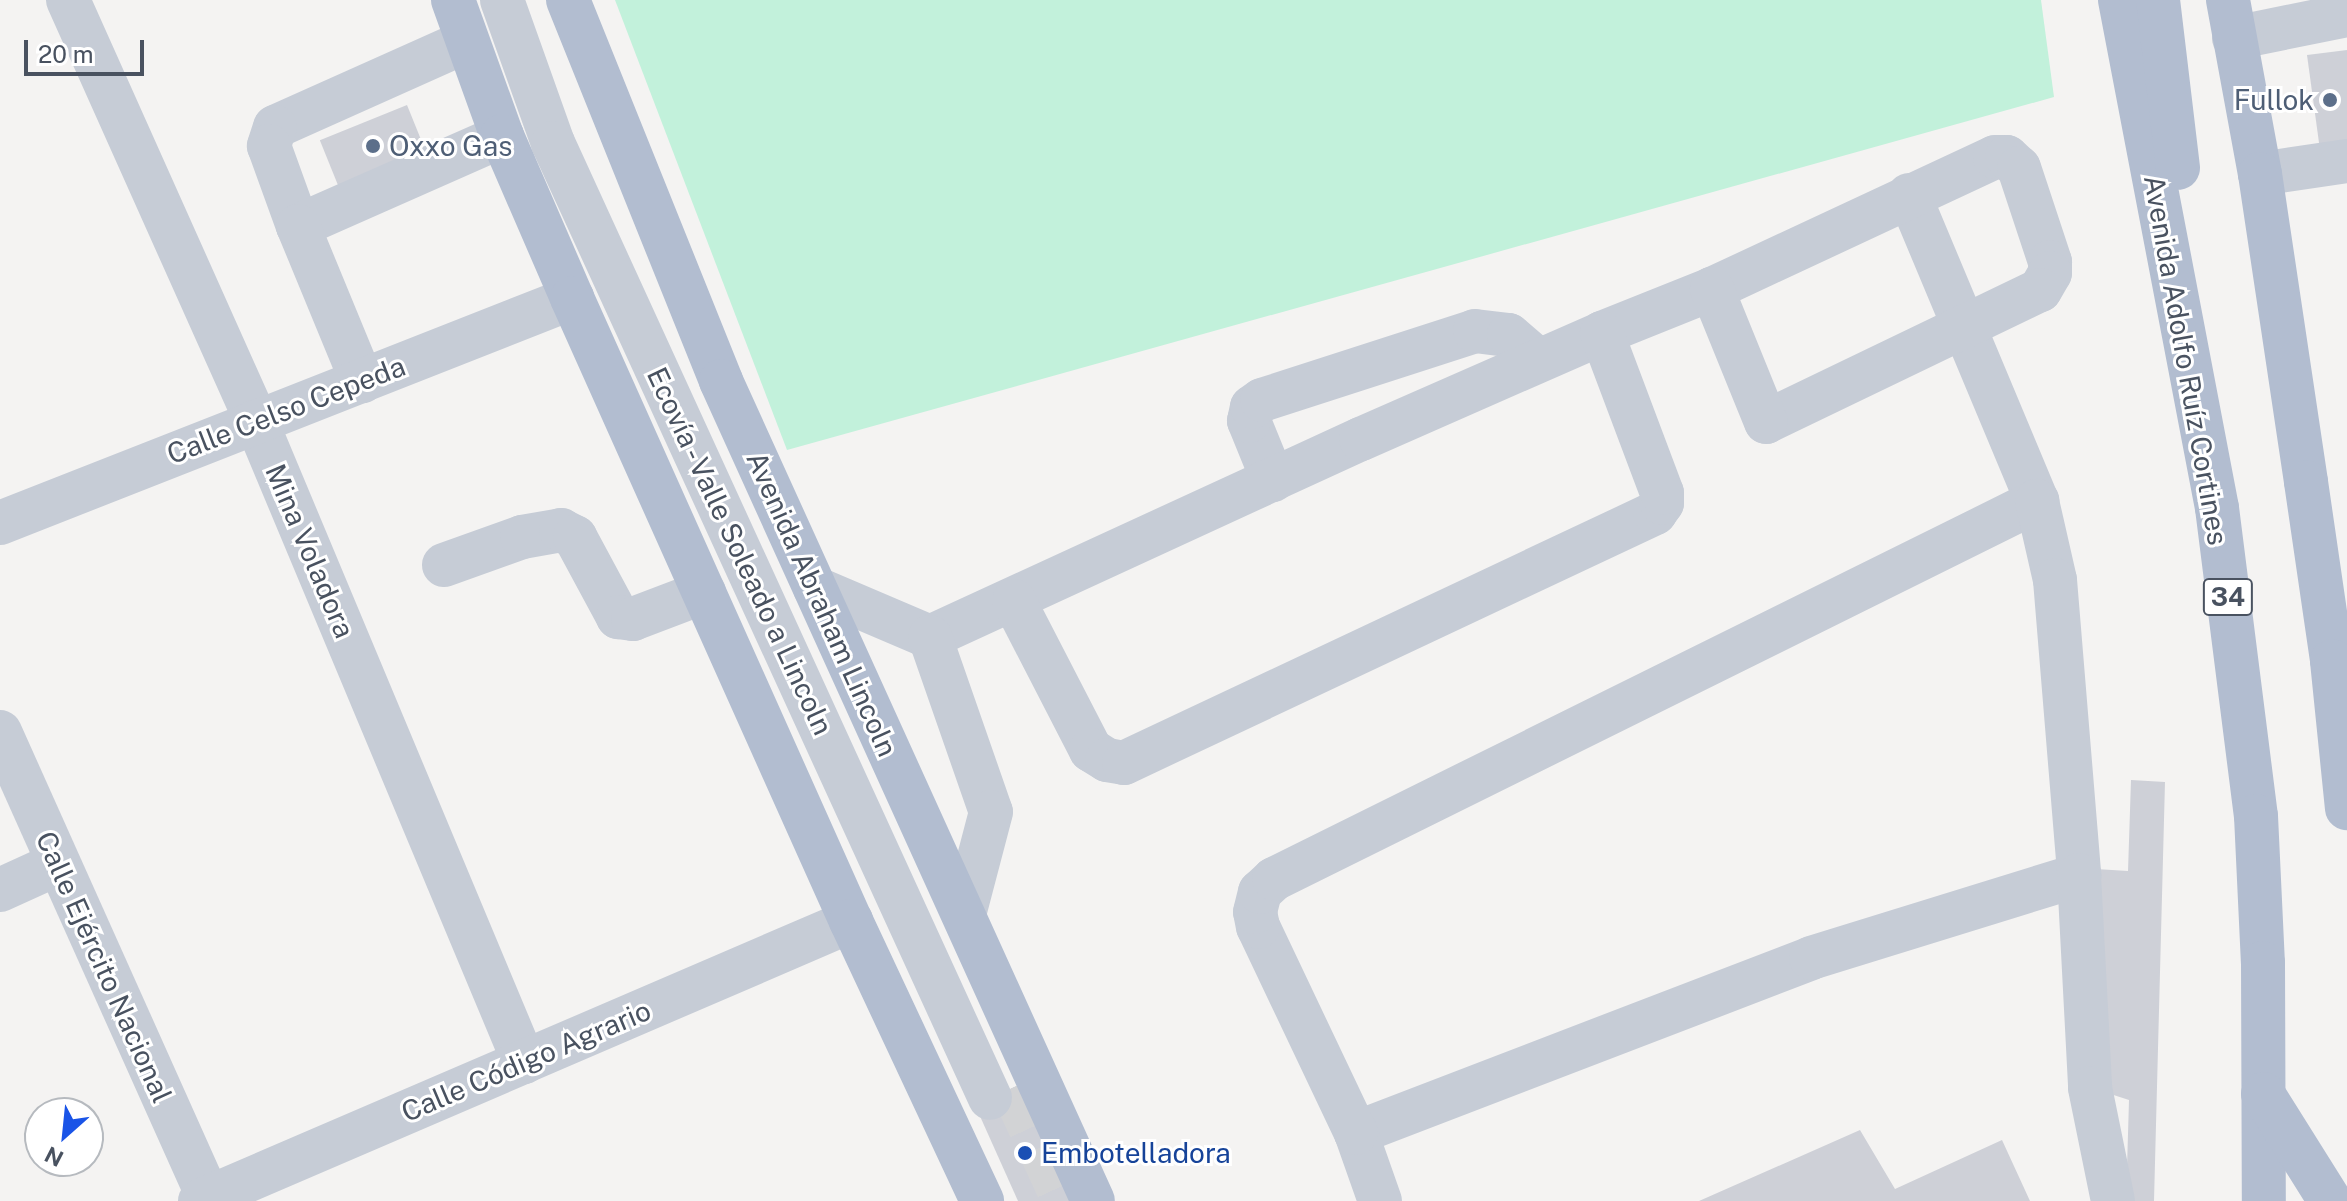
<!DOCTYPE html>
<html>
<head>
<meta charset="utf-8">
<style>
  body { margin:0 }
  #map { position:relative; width:2347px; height:1201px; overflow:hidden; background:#f4f3f2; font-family:"Public Sans",sans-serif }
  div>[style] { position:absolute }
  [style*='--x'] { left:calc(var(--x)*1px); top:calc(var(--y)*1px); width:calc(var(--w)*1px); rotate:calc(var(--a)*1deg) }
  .green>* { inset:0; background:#c2f1db }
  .building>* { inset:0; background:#ced0d7; transform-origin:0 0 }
  .minor-tunnel>* { height:44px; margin-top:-22px; transform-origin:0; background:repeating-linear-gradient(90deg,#d2d3d5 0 44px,transparent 0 66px) }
  .minor>* { height:44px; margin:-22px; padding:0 22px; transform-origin:22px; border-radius:22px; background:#c6ccd6 }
  .major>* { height:44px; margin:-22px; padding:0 22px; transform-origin:22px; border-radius:22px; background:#b2bdd0 }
  .dots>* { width:22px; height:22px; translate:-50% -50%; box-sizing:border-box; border:4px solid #fff; border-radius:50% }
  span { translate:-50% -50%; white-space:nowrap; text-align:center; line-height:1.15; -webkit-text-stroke:6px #fff; paint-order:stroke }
  .shield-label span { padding:2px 6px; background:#fff; border:2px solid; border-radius:6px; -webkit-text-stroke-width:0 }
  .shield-label { font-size:26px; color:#495260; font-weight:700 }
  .service-label { font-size:28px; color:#4e5e75 }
  .right { translate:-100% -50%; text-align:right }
  .left { translate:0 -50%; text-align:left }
  .street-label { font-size:28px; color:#495260 }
  .transit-label { font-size:28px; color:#164399 }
  .north { position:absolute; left:24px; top:1097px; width:80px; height:80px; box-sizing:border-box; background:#fff; border:2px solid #b6babf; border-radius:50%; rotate:207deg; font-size:22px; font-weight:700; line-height:32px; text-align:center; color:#495260 }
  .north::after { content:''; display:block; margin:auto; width:28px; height:36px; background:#1a54e7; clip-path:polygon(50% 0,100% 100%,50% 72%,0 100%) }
  .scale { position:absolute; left:24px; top:40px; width:120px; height:36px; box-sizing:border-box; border:4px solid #495260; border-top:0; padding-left:10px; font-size:24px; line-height:28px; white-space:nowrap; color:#495260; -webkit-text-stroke:6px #fff; paint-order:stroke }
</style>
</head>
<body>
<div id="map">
  <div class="green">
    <div style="clip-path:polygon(615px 0,2041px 0,2054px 97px,787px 450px)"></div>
  </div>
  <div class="building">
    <div style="clip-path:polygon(2347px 50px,2347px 146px,2320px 150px,2307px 55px)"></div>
    <div style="left:407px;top:105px;width:51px;height:94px;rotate:68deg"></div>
    <div style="clip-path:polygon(2131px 780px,2165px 782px,2154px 1201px,2126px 1201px,2129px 1100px,2095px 1089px,2096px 869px,2128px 871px)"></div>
    <div style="clip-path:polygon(1023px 1083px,1076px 1201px,1018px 1201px,975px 1105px)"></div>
    <div style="clip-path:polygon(1860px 1130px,1895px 1189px,2002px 1140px,2030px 1201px,1699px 1201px)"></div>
  </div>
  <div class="minor-tunnel">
    <div style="--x:1012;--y:1088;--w:124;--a:65.3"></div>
  </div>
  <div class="minor">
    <div style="--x:68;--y:0;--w:461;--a:65.9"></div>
    <div style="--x:256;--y:421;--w:695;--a:67.31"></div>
    <div style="--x:502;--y:0;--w:152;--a:70.4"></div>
    <div style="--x:553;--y:143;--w:1050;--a:65.41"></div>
    <div style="--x:2234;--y:38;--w:115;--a:-11.5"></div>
    <div style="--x:467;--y:41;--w:210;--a:155.9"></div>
    <div style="--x:275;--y:127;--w:20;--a:108"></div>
    <div style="--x:269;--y:146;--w:85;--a:70.1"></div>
    <div style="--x:298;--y:226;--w:223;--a:-23.8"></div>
    <div style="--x:2260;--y:174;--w:88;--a:-8.5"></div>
    <div style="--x:1909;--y:195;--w:332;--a:67.3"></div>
    <div style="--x:298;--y:226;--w:168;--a:67.6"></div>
    <div style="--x:1273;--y:480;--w:64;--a:-112.1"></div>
    <div style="--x:1249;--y:421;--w:14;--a:-78"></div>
    <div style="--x:1252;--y:407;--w:12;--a:-35"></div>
    <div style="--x:1262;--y:400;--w:224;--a:-17.9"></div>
    <div style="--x:1475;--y:331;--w:34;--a:7"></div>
    <div style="--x:1509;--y:335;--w:38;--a:41"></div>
    <div style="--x:0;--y:523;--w:615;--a:-21.47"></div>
    <div style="--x:444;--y:565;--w:83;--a:-19.7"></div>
    <div style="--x:522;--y:537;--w:40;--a:-10"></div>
    <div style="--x:561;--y:530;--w:16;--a:27"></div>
    <div style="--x:575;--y:537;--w:91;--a:61.7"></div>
    <div style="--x:618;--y:617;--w:15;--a:8"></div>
    <div style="--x:633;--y:619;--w:76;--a:-20.8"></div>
    <div style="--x:815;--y:588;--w:125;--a:23.1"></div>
    <div style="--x:930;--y:637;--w:474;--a:-24.7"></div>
    <div style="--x:1361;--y:439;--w:263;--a:-23.7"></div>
    <div style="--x:1602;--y:333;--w:118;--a:-21.8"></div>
    <div style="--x:1712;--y:289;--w:312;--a:-25"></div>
    <div style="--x:1995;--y:157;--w:12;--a:0"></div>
    <div style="--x:2007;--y:157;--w:16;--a:43"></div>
    <div style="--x:2019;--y:168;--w:99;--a:71.7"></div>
    <div style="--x:2050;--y:262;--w:11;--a:90"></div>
    <div style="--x:2050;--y:273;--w:20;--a:120"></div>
    <div style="--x:2040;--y:290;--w:304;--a:154.3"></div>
    <div style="--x:1766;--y:422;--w:144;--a:-112.1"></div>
    <div style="--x:1014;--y:601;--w:168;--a:62.7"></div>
    <div style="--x:1091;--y:750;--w:19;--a:32"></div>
    <div style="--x:1107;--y:760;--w:17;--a:10"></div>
    <div style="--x:1124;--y:763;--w:587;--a:-25.21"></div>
    <div style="--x:1655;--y:513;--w:12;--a:-55"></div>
    <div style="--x:1662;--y:503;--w:10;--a:-90"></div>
    <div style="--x:1662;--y:493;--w:171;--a:-110.6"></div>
    <div style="--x:930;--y:637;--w:185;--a:70.8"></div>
    <div style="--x:991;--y:812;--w:106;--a:104.7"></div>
    <div style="--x:0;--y:732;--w:514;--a:65.88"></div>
    <div style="--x:0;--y:890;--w:63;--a:-24.5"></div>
    <div style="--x:1356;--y:1133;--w:487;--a:-21"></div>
    <div style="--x:1811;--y:958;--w:281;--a:-17.2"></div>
    <div style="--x:200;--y:1201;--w:709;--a:-23.27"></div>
    <div style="--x:1380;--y:1201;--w:72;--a:-109.4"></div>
    <div style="--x:1356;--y:1133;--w:228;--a:-115.4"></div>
    <div style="--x:1258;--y:927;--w:15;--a:-101"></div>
    <div style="--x:1255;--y:912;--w:21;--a:-76"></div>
    <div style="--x:1260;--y:892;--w:19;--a:-43"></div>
    <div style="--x:1274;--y:879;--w:852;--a:-26.35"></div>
    <div style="--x:2037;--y:501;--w:81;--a:77.2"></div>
    <div style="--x:2055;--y:580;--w:296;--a:85.3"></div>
    <div style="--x:2079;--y:875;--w:213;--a:87"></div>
    <div style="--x:2090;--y:1088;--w:115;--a:78.5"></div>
  </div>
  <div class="major">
    <div style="--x:453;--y:0;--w:145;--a:70.2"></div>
    <div style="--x:502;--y:136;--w:176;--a:66.6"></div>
    <div style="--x:572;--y:298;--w:683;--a:65.88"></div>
    <div style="--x:851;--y:921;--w:309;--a:64.9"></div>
    <div style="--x:568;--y:0;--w:411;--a:68.1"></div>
    <div style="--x:721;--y:381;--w:900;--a:65.6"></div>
    <div style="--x:2120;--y:0;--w:517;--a:79.19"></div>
    <div style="--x:2217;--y:508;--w:310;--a:82.8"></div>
    <div style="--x:2256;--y:816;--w:147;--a:87.3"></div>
    <div style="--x:2263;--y:963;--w:238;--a:89.8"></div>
    <div style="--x:2158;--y:0;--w:169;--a:83.2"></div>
    <div style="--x:2228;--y:0;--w:177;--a:79.6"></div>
    <div style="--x:2260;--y:174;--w:311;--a:81.5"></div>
    <div style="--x:2306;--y:482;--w:181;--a:81.7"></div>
    <div style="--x:2332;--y:661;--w:148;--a:84.2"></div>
    <div style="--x:2263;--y:1094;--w:126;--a:57.9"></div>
  </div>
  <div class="dots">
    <div style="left:2330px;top:100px;background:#5c6f8a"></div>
    <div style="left:373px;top:146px;background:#5c6f8a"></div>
    <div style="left:1025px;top:1153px;background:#1a4fb4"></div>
  </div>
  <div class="shield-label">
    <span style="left:2228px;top:597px">34</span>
  </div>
  <div class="service-label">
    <span class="right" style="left:2314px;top:100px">Fullok</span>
    <span class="left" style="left:389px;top:146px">Oxxo Gas</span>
  </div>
  <div class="street-label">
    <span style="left:2186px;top:360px;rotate:80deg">Avenida Adolfo Ruíz Cortines</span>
    <span style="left:286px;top:410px;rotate:-21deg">Calle Celso Cepeda</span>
    <span style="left:310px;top:551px;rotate:67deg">Mina Voladora</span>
    <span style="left:740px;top:551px;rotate:65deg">Ecovía - Valle Soleado a Lincoln</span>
    <span style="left:822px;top:604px;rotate:66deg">Avenida Abraham Lincoln</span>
    <span style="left:104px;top:967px;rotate:66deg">Calle Ejército Nacional</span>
    <span style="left:526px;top:1061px;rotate:-23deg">Calle Código Agrario</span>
  </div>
  <div class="transit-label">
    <span class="left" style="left:1041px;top:1153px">Embotelladora</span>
  </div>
  <div class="north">N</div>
  <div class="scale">20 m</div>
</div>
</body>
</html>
